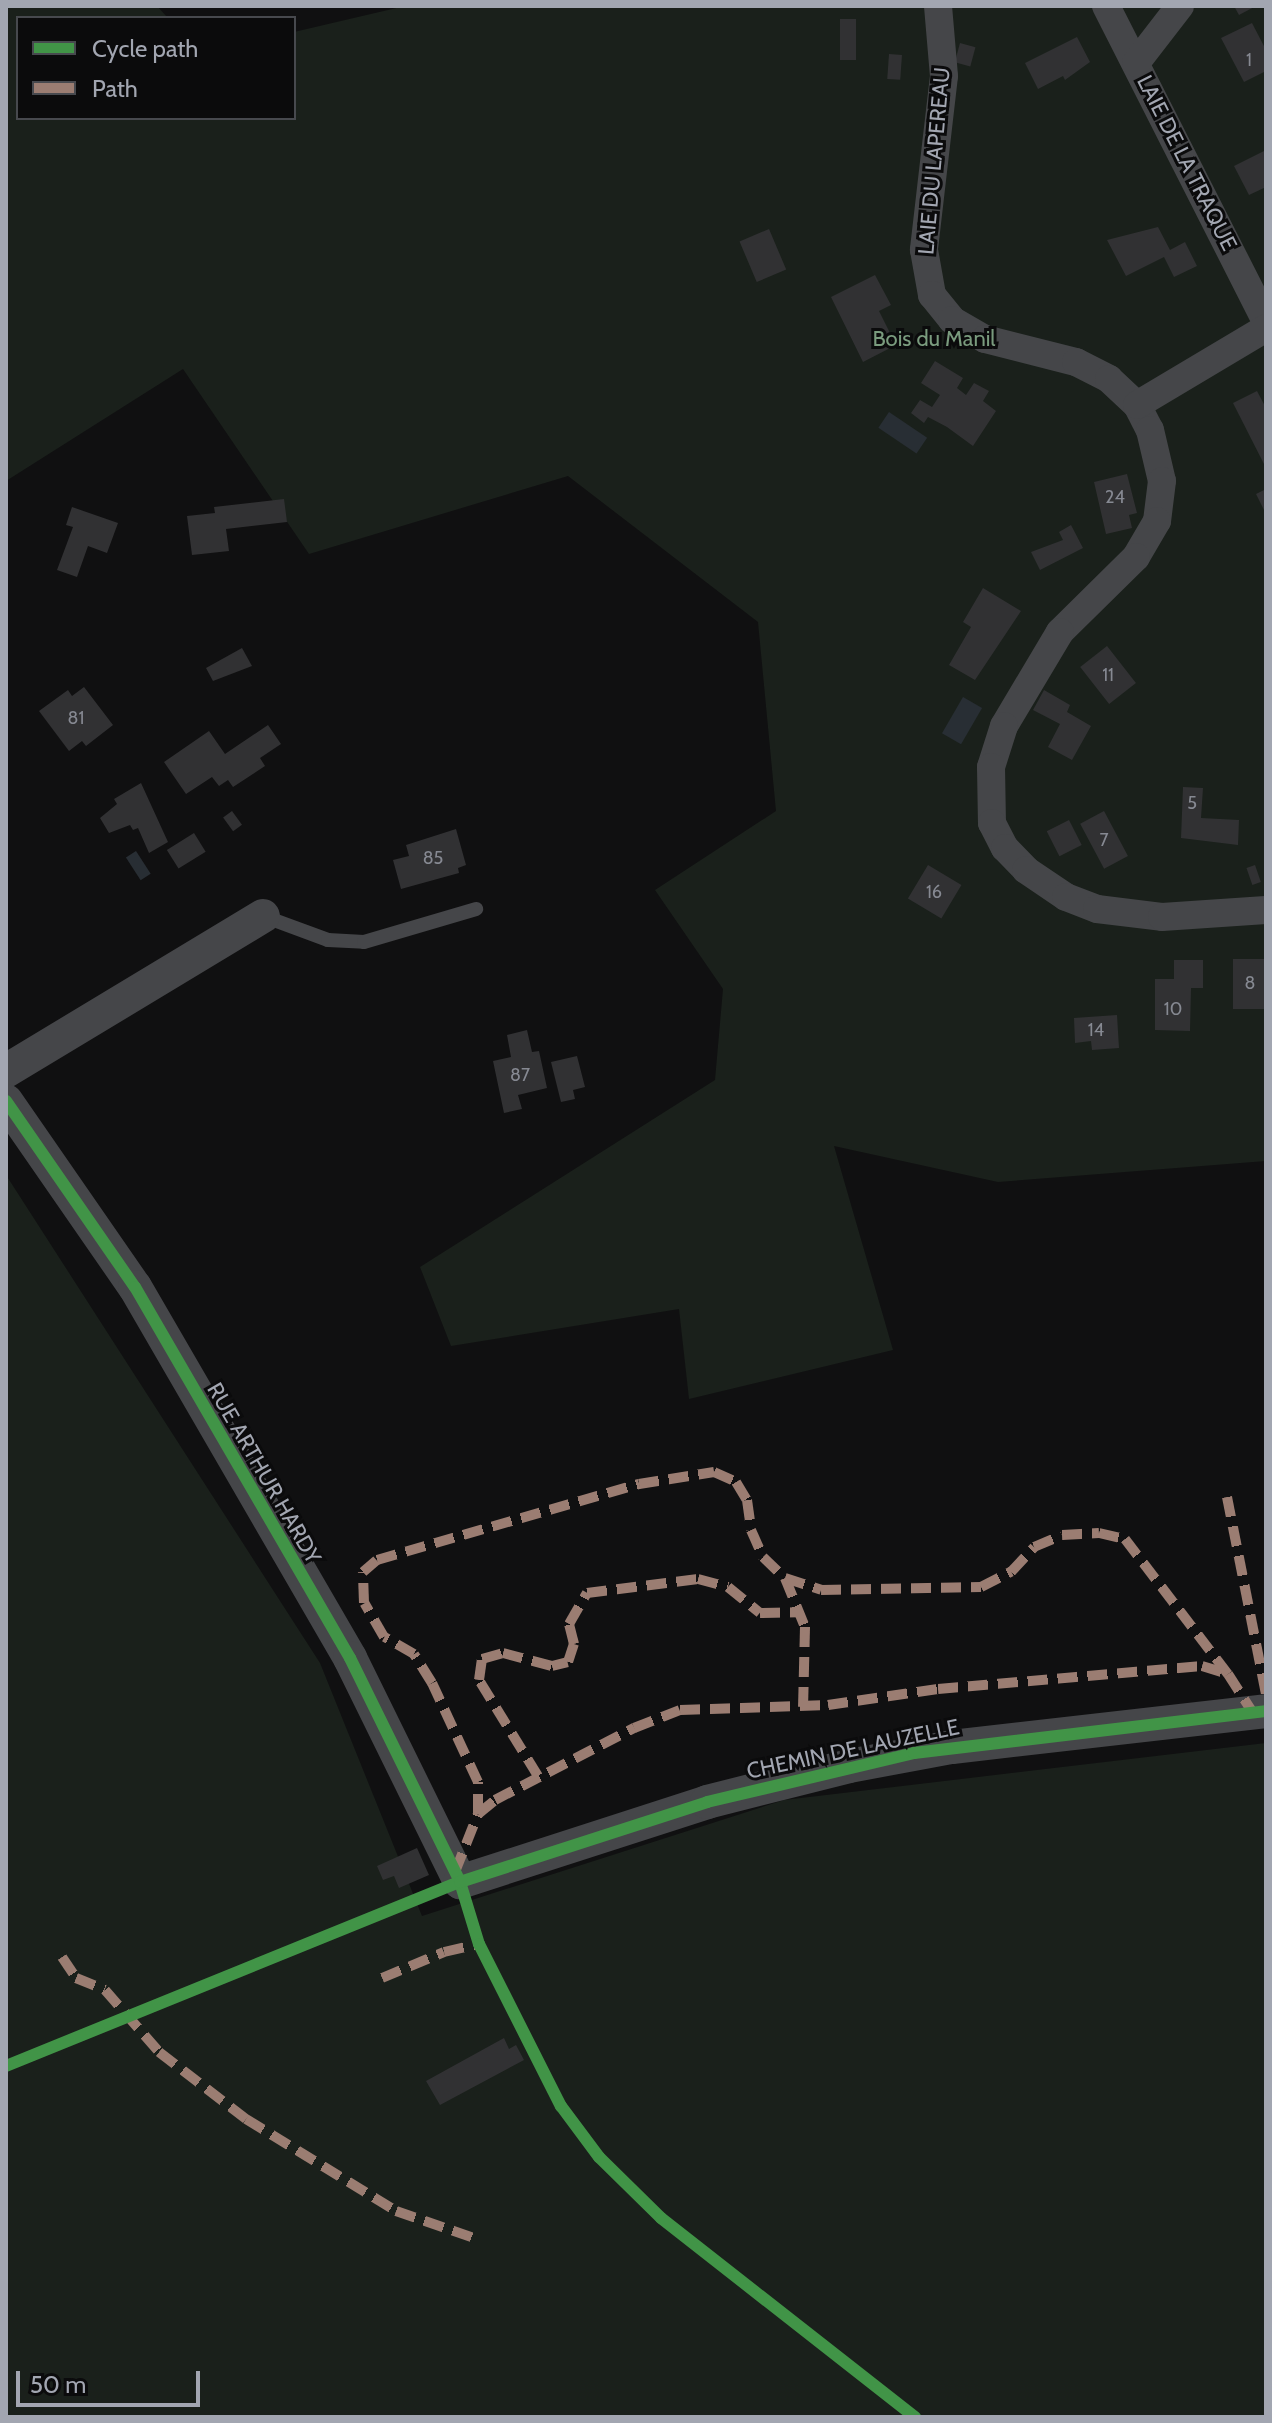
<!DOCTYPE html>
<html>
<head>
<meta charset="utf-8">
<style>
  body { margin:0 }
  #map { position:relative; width:1272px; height:2423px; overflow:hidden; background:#101011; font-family:Cabin,sans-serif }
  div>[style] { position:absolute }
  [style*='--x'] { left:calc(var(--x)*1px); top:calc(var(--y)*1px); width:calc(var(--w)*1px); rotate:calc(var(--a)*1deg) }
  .green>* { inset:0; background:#1a201b }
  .water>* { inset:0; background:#282e34; transform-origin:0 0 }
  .building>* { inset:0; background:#313133; transform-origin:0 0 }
  .service>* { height:14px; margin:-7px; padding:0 7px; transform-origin:7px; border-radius:7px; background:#454649 }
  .minor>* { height:28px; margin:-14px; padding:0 14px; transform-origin:14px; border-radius:14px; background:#454649 }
  .tertiary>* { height:34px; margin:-17px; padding:0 17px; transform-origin:17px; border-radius:17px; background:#454649 }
  .quiet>* { height:10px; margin-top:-5px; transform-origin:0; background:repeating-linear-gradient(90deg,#9b7d72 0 20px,transparent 0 30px) }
  .cycleway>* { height:12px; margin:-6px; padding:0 6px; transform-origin:6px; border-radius:6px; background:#419447 }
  span { translate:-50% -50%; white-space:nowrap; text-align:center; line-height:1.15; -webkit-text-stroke:6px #0b0b0c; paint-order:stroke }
  .number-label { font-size:18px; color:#868992 }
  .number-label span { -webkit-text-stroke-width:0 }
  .street-label { font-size:22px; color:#a2a6b1 }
  .park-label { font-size:22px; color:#7a9b7e }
  .frame { position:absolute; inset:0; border:8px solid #a2a6b1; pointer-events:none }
  .legend { position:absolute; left:16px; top:16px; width:280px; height:104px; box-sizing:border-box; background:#0b0b0c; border:2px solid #47494e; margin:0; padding:10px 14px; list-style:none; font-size:24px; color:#a2a6b1 }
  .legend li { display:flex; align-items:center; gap:16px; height:40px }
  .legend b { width:40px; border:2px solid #47494e }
  .scale { position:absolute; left:16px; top:2371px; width:184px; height:36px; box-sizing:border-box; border:4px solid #a2a6b1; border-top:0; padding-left:10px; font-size:24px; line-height:28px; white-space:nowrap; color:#a2a6b1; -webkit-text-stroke:6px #0b0b0c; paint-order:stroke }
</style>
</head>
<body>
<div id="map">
  <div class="green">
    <div style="clip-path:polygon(10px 6px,157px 6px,168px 18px,18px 18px,18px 118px,294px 118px,294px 32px,405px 6px,1266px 6px,1266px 1161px,998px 1182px,834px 1146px,893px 1350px,689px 1399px,679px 1309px,451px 1346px,420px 1267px,715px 1080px,723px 989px,655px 890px,776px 811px,758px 622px,568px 476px,309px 554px,183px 369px,6px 481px,6px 8px)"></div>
    <div style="clip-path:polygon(6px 1175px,320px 1663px,422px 1916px,784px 1800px,1266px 1743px,1266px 2417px,6px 2417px)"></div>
  </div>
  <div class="water">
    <div style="left:889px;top:412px;width:46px;height:19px;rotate:34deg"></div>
    <div style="left:963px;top:697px;width:22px;height:42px;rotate:30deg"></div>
    <div style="left:136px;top:851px;width:27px;height:12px;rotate:57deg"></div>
  </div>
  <div class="building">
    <div style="clip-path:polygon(1234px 6px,1256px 6px,1239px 15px)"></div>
    <div style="left:840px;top:19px;width:16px;height:41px"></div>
    <div style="clip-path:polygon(1252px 23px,1266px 50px,1266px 71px,1244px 82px,1221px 38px)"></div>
    <div style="clip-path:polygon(1077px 37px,1090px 62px,1065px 80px,1063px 76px,1038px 89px,1025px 63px)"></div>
    <div style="left:960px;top:43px;width:16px;height:20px;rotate:15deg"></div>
    <div style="left:889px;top:54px;width:13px;height:25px;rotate:4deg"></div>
    <div style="clip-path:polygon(1266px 150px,1266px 187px,1249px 195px,1234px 166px)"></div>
    <div style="clip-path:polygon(1158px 227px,1170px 250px,1185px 242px,1197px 266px,1174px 277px,1164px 257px,1126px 276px,1107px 240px)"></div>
    <div style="left:769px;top:229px;width:44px;height:32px;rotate:67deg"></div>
    <div style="clip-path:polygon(875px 275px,891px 305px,879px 311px,896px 345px,863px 362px,831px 297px)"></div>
    <div style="clip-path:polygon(935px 361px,963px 378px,957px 388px,966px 395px,974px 383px,989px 391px,983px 401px,996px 411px,973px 446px,947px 427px,928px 417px,924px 423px,911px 413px,920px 400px,932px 407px,940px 395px,921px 383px)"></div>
    <div style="clip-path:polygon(1257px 391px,1266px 408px,1266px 468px,1233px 403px)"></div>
    <div style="clip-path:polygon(1127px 474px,1137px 513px,1129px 515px,1132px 528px,1106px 534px,1094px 482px)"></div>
    <div style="clip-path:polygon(1266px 489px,1266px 514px,1256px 494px)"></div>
    <div style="clip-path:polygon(284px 499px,287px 522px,226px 529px,229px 551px,192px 555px,187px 516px,215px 513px,214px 507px)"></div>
    <div style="clip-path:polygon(72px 507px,118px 523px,107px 553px,88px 546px,77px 577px,57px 570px,73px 527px,66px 525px)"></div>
    <div style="clip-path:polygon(1071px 525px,1083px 548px,1040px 570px,1031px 552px,1063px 540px,1059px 532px)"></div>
    <div style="clip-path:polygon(983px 588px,1021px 611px,975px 680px,949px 665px,971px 627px,963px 622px)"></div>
    <div style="left:1107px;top:646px;width:47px;height:34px;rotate:52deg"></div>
    <div style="clip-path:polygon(242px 648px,252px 666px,213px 681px,206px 668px)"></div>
    <div style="clip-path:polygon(84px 687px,113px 725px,86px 746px,82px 741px,69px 751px,39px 711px,68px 690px,72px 696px)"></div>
    <div style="clip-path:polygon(1044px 690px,1070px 705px,1067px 712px,1091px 726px,1072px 760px,1048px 747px,1060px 724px,1033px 710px)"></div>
    <div style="clip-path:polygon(268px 725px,281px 744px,260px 758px,265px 766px,233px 787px,228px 780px,219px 786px,212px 777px,186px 794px,164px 762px,209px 731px,225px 754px)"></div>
    <div style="clip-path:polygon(141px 783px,168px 842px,149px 853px,138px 828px,133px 830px,130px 825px,109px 833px,100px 818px,117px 804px,114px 799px)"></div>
    <div style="clip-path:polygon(1183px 787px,1203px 788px,1201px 818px,1239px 820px,1238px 845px,1181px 838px)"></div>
    <div style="left:232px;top:811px;width:17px;height:11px;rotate:54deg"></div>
    <div style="left:1104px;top:811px;width:51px;height:27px;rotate:62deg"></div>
    <div style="left:1069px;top:820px;width:28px;height:25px;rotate:63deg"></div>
    <div style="clip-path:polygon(456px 829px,466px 865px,458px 868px,459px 873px,401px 889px,393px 860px,409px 856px,406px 845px)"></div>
    <div style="left:194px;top:833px;width:22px;height:32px;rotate:58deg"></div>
    <div style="left:928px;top:865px;width:39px;height:39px;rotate:31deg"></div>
    <div style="left:1255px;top:865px;width:18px;height:9px;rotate:71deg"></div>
    <div style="left:1233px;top:959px;width:33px;height:50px"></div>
    <div style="clip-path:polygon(1174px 960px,1203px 960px,1203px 988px,1191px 988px,1190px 1031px,1155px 1030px,1155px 979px,1174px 979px)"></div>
    <div style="clip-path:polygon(1117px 1015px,1119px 1048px,1092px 1050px,1091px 1041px,1075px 1043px,1074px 1018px)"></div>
    <div style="clip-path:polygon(527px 1030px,532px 1052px,539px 1051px,547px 1088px,518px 1095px,522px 1109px,504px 1113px,493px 1061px,511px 1057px,507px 1035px)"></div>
    <div style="clip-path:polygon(577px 1056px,585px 1087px,573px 1090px,575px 1099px,561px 1102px,551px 1062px)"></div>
    <div style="clip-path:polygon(417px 1848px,429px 1875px,399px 1888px,394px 1876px,383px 1880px,377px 1866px)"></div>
    <div style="clip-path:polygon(504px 2038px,509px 2049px,516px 2045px,524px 2060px,440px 2105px,426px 2081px)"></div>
  </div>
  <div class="service">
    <div style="--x:263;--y:916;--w:69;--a:20.3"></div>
    <div style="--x:328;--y:940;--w:36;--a:3"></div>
    <div style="--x:364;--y:942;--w:117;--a:-16.4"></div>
  </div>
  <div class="minor">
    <div style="--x:938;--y:6;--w:70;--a:85.1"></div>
    <div style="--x:944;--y:76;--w:175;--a:96.6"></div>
    <div style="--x:924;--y:250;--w:46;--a:79.9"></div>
    <div style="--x:932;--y:295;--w:32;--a:51"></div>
    <div style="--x:952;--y:320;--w:38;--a:30"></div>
    <div style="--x:985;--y:339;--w:94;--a:14.2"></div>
    <div style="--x:1076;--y:362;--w:37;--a:27"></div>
    <div style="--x:1109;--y:379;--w:38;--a:43"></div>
    <div style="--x:1137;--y:405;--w:28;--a:63"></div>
    <div style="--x:1150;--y:430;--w:52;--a:76.8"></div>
    <div style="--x:1162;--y:481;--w:40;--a:97.1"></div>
    <div style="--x:1157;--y:521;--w:42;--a:120.3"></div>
    <div style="--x:1136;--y:557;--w:107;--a:135.4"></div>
    <div style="--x:1060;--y:632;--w:109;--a:120.8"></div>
    <div style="--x:1004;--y:726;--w:43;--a:107.6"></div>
    <div style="--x:991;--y:767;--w:56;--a:89"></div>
    <div style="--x:992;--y:823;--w:28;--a:63"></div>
    <div style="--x:1005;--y:848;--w:30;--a:46"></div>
    <div style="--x:1026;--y:870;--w:48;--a:34"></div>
    <div style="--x:1066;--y:897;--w:33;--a:21"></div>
    <div style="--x:1097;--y:909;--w:65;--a:7"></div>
    <div style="--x:1162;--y:917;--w:104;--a:-3.9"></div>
    <div style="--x:1106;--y:6;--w:353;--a:63.1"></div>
    <div style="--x:1136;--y:63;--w:72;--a:-52.3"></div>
    <div style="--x:1137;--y:405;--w:150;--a:-30.8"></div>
  </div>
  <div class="tertiary">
    <div style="--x:6;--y:1071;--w:300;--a:-31.1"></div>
    <div style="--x:6;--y:1101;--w:226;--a:55.3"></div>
    <div style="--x:135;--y:1287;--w:429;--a:59.9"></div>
    <div style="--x:350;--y:1658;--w:250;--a:63.8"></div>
    <div style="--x:460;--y:1882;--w:260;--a:-17.9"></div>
    <div style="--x:707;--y:1802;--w:146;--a:-14.2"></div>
    <div style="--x:849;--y:1766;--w:105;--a:-10.5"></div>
    <div style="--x:952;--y:1747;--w:316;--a:-6.5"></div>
  </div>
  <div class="quiet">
    <div style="--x:1227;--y:1497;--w:201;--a:78.8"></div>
    <div style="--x:785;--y:1578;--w:53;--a:67.8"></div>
    <div style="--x:805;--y:1627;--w:80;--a:91.4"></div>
    <div style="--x:538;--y:1776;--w:113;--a:-121.6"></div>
    <div style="--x:479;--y:1680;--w:21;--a:-82"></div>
    <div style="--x:482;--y:1659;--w:22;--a:-16"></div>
    <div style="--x:503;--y:1653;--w:51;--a:14.9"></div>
    <div style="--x:552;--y:1666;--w:16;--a:-14"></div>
    <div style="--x:568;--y:1662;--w:19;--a:-72"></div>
    <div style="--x:574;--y:1644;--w:21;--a:-104"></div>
    <div style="--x:569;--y:1624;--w:36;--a:-60"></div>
    <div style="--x:587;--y:1593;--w:112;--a:-7.2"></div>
    <div style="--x:698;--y:1579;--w:31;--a:15"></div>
    <div style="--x:728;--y:1587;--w:41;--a:39.1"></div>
    <div style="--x:760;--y:1613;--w:39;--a:-1"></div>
    <div style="--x:478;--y:1814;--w:32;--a:-90"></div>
    <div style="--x:478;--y:1782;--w:109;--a:-114.9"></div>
    <div style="--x:432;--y:1683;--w:34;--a:-122"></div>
    <div style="--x:414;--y:1654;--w:34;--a:-150"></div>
    <div style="--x:384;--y:1637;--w:39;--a:-120"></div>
    <div style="--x:364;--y:1603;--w:31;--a:-92"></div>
    <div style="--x:363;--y:1572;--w:18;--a:-41"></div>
    <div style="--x:377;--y:1560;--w:273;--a:-16.2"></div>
    <div style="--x:639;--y:1484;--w:76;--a:-9.1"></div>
    <div style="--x:714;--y:1472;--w:24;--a:24"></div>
    <div style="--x:736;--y:1482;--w:21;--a:59"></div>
    <div style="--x:747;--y:1500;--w:30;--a:82"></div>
    <div style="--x:751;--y:1530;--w:30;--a:66"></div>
    <div style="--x:763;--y:1557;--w:30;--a:44"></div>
    <div style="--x:785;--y:1578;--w:38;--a:18"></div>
    <div style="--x:821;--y:1590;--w:160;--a:-1.1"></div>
    <div style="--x:981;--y:1587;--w:34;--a:-27"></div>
    <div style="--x:1011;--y:1572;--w:34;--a:-47"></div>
    <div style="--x:1034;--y:1547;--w:30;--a:-23"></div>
    <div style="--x:1062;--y:1535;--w:37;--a:-3"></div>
    <div style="--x:1099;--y:1533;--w:27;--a:13"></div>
    <div style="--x:1125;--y:1539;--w:170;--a:52.7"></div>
    <div style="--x:455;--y:1872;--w:62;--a:-68.4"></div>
    <div style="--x:478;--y:1814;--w:22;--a:-39"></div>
    <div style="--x:495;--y:1800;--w:157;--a:-27.4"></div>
    <div style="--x:634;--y:1728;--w:49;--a:-21.4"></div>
    <div style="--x:680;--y:1710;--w:148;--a:-1.9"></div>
    <div style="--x:828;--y:1705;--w:111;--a:-8.3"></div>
    <div style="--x:938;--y:1689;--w:265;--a:-5"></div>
    <div style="--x:1202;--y:1666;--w:27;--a:17"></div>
    <div style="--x:1228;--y:1674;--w:46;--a:57.3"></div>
    <div style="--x:62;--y:1957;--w:25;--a:56"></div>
    <div style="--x:76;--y:1978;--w:31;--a:22"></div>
    <div style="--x:105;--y:1990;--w:82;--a:48.9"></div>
    <div style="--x:159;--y:2052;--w:110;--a:37.6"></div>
    <div style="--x:246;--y:2119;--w:176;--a:31.5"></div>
    <div style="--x:396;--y:2211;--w:86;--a:19.1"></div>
    <div style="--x:382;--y:1978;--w:67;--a:-22.8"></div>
    <div style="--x:444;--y:1952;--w:36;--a:-13"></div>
  </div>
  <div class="cycleway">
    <div style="--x:6;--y:1101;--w:226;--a:55.3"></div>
    <div style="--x:135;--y:1287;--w:429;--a:59.9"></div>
    <div style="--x:350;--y:1658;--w:250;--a:63.8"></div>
    <div style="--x:460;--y:1882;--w:65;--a:73"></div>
    <div style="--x:479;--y:1944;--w:182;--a:63.2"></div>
    <div style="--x:561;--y:2106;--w:64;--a:53.3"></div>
    <div style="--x:599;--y:2157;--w:87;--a:44.5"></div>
    <div style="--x:661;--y:2218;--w:323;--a:38.1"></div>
    <div style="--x:6;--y:2066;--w:490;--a:-22.1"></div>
    <div style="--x:460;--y:1882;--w:260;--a:-17.9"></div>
    <div style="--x:707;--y:1802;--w:213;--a:-13.3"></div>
    <div style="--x:914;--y:1753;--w:354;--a:-6.8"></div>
  </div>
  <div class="number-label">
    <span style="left:1249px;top:60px">1</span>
    <span style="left:1115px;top:497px">24</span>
    <span style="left:1108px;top:675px">11</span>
    <span style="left:76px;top:718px">81</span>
    <span style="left:1192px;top:803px">5</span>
    <span style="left:1104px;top:840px">7</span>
    <span style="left:433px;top:858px">85</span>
    <span style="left:934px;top:892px">16</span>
    <span style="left:1250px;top:983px">8</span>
    <span style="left:1173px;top:1009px">10</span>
    <span style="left:1096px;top:1030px">14</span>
    <span style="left:520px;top:1075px">87</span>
  </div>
  <div class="street-label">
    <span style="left:934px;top:161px;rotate:-85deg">LAIE DU LAPEREAU</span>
    <span style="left:1187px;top:163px;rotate:63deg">LAIE DE LA TRAQUE</span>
    <span style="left:264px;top:1473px;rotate:60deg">RUE ARTHUR HARDY</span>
    <span style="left:853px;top:1749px;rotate:-12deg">CHEMIN DE LAUZELLE</span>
  </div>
  <div class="park-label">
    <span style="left:934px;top:339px">Bois du Manil</span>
  </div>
  <div class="frame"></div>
  <ul class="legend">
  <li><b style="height:10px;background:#419447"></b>Cycle path</li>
  <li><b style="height:10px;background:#9b7d72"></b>Path</li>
  </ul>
  <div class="scale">50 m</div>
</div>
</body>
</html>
